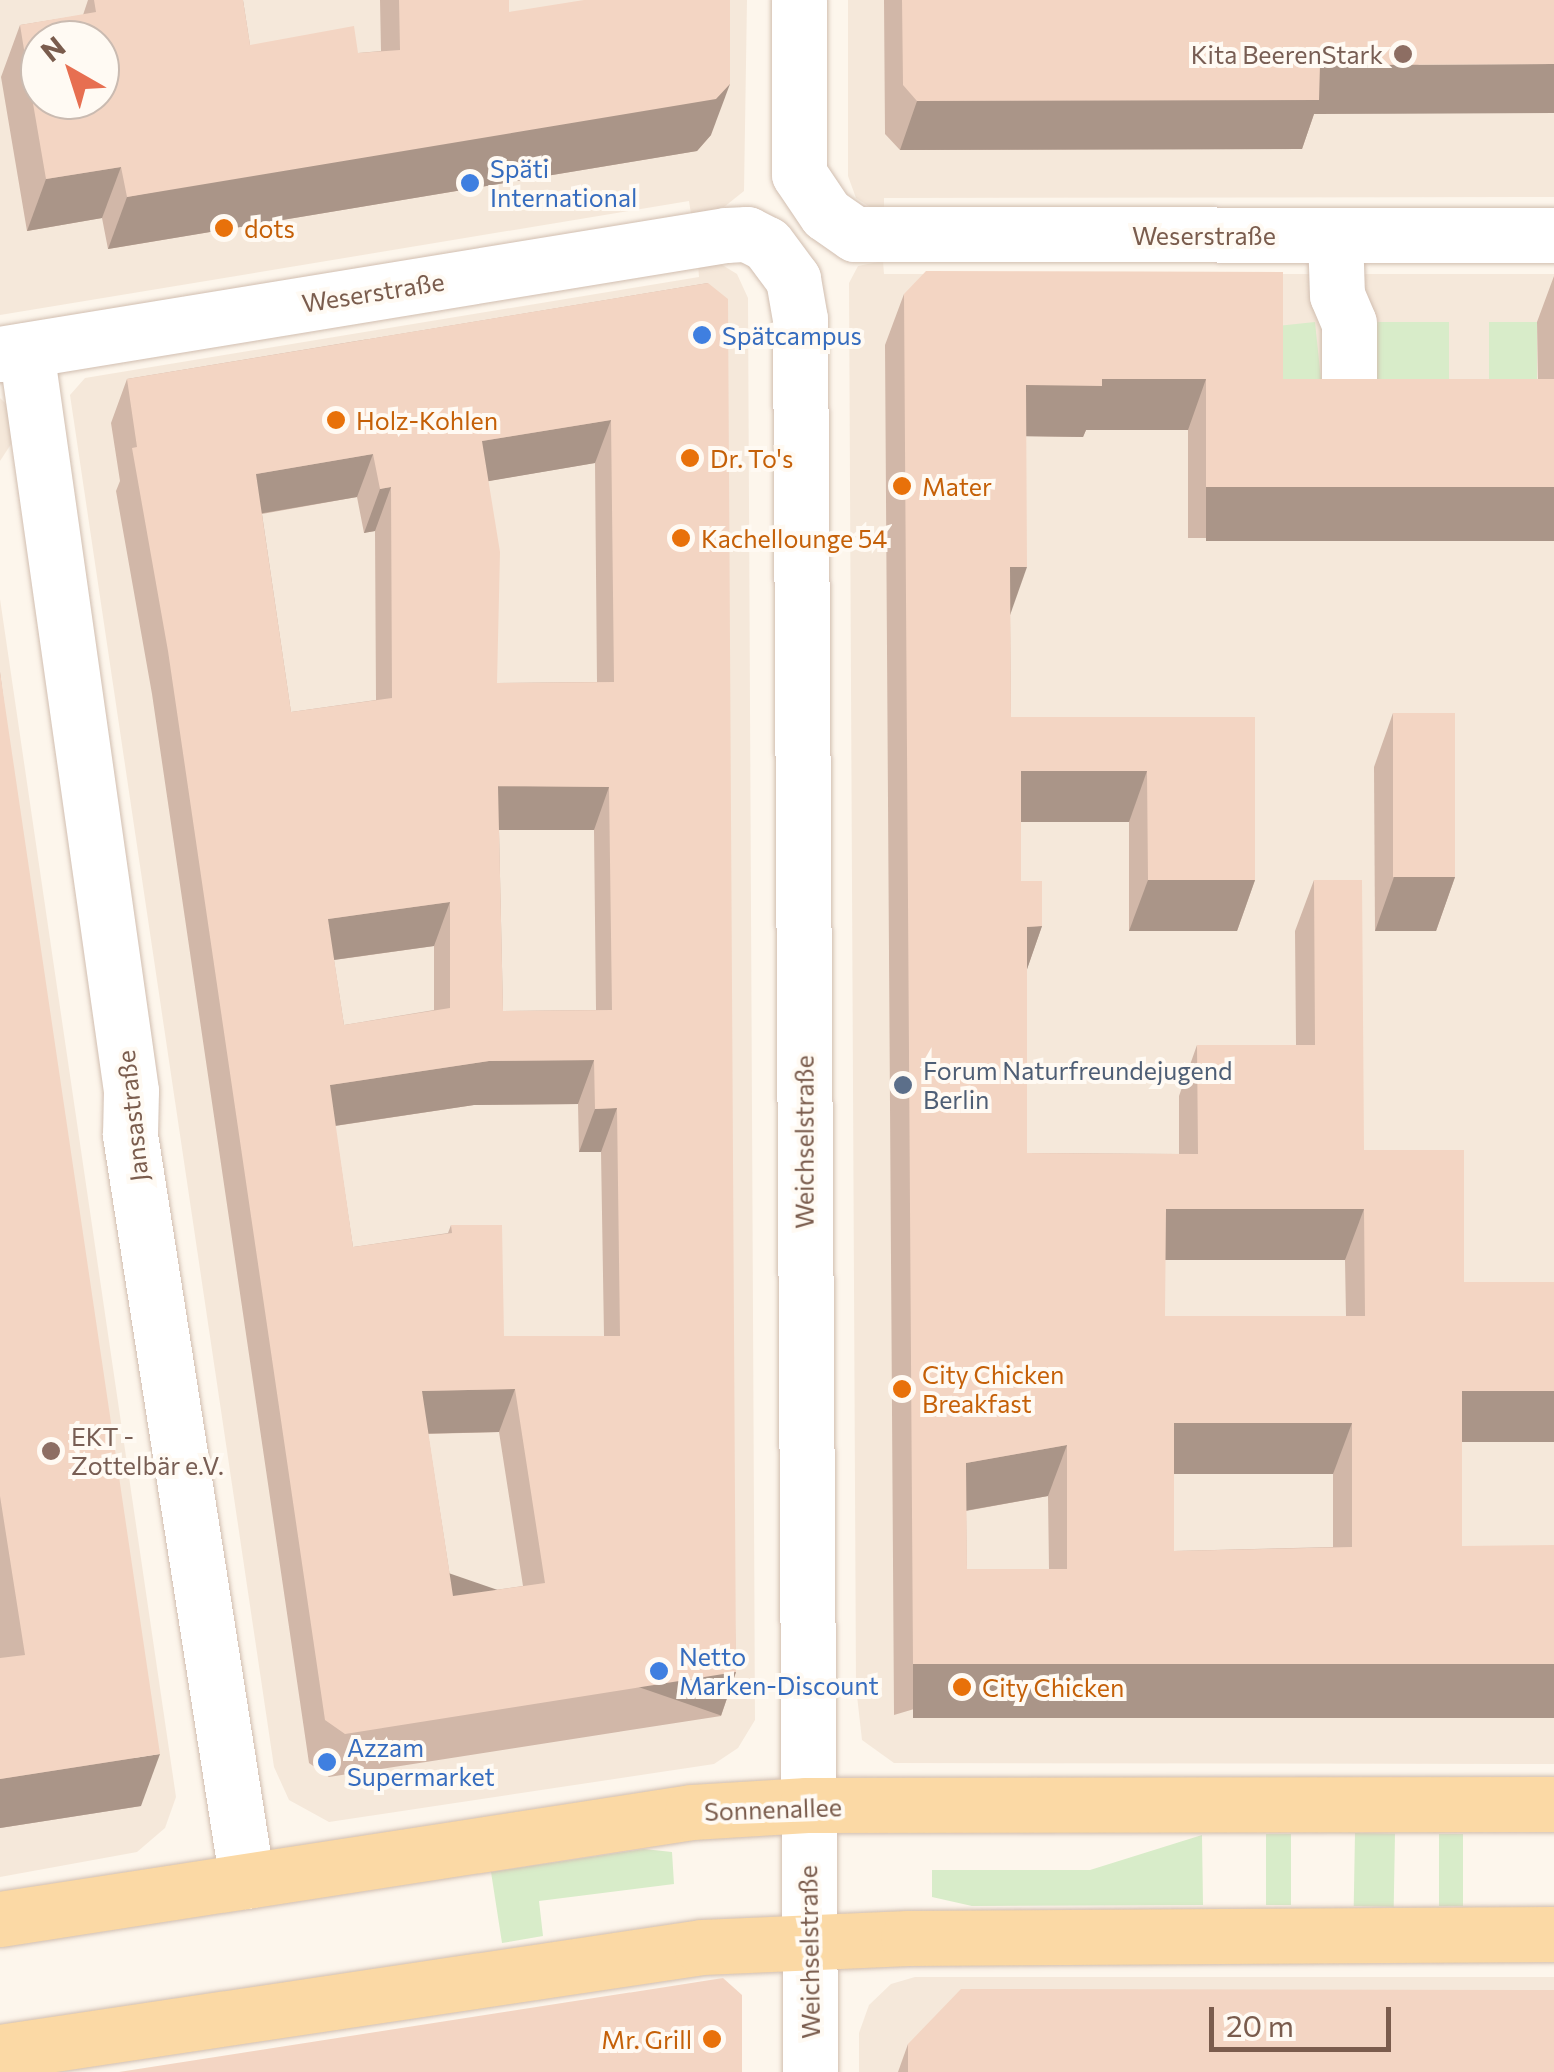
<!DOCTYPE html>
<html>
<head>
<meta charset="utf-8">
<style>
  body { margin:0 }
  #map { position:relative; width:1554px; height:2072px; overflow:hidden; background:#fdf6ec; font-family:Commissioner,sans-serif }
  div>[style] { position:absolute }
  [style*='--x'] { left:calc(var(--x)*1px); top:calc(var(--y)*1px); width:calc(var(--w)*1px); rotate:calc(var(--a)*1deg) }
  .residential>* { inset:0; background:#f5e8da }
  .green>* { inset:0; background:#d8ecc9; transform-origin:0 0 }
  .roads { filter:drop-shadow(0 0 2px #d1beb0) drop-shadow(0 0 2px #d1beb0) }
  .minor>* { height:55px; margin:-27.5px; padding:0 27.5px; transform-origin:27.5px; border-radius:27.5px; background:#fff }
  .major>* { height:55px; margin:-27.5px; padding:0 27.5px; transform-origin:27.5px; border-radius:27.5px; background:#fbd9a5 }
  .wall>* { inset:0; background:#d1b7a8 }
  .shaded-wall>* { inset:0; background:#aa9588; transform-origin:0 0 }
  .building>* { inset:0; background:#f3d5c3; transform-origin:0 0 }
  .dots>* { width:28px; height:28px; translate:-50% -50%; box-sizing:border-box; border:5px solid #fffaf3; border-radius:50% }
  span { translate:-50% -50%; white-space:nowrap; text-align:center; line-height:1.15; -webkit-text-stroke:8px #fffaf3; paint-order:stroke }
  .education-label { font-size:25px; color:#785e54 }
  .right { translate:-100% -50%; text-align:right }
  .left { translate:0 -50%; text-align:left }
  .shop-label { font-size:25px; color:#366cbe }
  .food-label { font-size:25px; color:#c56008 }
  .street-label { font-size:25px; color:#7a5c4d }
  .service-label { font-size:25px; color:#4e5e75 }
  .north { position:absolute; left:20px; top:20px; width:100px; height:100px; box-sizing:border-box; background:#fffaf3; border:2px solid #cabbb1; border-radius:50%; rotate:321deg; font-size:28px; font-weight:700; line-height:40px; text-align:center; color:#7a5c4d }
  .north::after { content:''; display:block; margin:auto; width:35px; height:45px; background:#e76f51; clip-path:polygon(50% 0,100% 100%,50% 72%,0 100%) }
  .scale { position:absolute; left:1209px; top:2007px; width:182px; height:45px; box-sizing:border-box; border:5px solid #7a5c4d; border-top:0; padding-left:12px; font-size:30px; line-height:35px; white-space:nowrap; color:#7a5c4d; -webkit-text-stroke:8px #fffaf3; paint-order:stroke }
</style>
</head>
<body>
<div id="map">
  <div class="residential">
    <div style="clip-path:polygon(evenodd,0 0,747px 0,744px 191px,724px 207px,691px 214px,689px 201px,0 315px,0 0,40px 40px,100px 40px,100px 100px,40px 100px,40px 40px)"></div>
    <div style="clip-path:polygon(848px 0,1554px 0,1554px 197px,884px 198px,884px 208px,870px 207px,856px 198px,848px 176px)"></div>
    <div style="clip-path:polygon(883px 261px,884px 274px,1554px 274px,1554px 1764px,894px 1763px,862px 1740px,856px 1687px,849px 283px,858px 266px)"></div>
    <div style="clip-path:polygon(719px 263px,737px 274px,748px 298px,755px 1720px,738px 1748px,714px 1764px,329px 1822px,289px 1800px,274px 1767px,70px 395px,85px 378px,699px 277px,698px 264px)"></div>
    <div style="clip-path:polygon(0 398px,10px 408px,17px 435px,0 461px)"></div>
    <div style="clip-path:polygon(0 599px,176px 1797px,165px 1828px,137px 1852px,0 1877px)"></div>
    <div style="clip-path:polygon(915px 1977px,1554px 1977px,1554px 2072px,859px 2072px,859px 2033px,869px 2005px,891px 1984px)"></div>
  </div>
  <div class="green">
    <div style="left:1315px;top:322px;width:65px;height:51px;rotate:84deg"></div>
    <div style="left:1363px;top:322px;width:86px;height:64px"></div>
    <div style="left:1489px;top:322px;width:48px;height:64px"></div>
    <div style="left:1355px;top:1833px;width:40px;height:73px;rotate:1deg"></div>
    <div style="left:1266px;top:1834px;width:25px;height:71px"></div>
    <div style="left:1439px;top:1834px;width:24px;height:72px"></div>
    <div style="clip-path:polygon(1202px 1835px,1203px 1905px,972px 1906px,932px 1897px,932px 1870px,1090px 1870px)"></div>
    <div style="clip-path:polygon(644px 1849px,672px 1852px,674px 1884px,539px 1901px,543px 1936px,502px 1943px,491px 1872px)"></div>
  </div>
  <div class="roads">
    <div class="minor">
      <div style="--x:799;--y:0;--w:174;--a:90"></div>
      <div style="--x:799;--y:174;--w:48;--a:56"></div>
      <div style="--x:826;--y:214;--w:35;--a:35"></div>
      <div style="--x:855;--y:234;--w:699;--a:0.08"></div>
      <div style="--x:1335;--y:235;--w:60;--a:88.1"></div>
      <div style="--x:1337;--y:295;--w:30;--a:67"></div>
      <div style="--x:1349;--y:323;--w:63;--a:90"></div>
      <div style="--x:26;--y:350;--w:748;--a:81.93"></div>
      <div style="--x:131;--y:1091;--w:44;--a:91.3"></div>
      <div style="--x:130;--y:1135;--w:755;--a:81.09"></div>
      <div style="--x:0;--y:354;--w:736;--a:-9.31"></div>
      <div style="--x:726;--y:235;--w:21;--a:-3"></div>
      <div style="--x:747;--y:234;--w:22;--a:27"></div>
      <div style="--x:767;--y:244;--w:44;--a:53.4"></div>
      <div style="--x:793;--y:279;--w:41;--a:80.1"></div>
      <div style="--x:800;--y:319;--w:1753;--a:89.67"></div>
    </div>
    <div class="major">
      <div style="--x:0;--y:1919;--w:700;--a:-8.79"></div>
      <div style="--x:692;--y:1812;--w:115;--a:-3.5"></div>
      <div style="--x:807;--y:1805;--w:747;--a:-0.08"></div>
      <div style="--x:0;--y:2052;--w:710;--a:-8.51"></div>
      <div style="--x:702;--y:1947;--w:206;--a:-2.5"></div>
      <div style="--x:908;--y:1938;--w:646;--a:-0.35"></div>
    </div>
  </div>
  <div class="wall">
    <div style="clip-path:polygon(88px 0,243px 0,250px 45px,358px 53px,381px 51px,380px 0,509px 0,509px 12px,711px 135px,697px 151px,108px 249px,102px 218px,27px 231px,1px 77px,20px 25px,83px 15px)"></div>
    <div style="clip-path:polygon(884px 0,1554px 0,1314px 114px,1302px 149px,900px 150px,885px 134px)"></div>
    <div style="clip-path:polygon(evenodd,1554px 276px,1554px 538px,1188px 538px,1188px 430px,1086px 430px,1083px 437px,1026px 436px,1010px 614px,1011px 717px,1255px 717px,1255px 880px,1237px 931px,1129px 931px,1129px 822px,1021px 822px,1021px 881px,1042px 926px,1027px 969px,1027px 1153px,1179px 1154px,1179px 1096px,1197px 1045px,1296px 1045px,1295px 931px,1314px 880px,1364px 1150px,1464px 1282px,1554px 1282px,1554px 1442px,1462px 1442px,1462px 1546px,894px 1715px,885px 345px,904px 294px,1283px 379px,1538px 379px,1537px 322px,1554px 276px,1165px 1260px,1345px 1260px,1346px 1316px,1165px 1316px,1165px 1260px,1554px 276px,1174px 1474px,1333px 1474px,1333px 1547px,1174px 1551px,1174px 1474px,1554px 276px,1048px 1496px,1049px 1569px,967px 1569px,966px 1511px,1048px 1496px)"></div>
    <div style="clip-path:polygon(evenodd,708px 283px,736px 1672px,721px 1716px,329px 1777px,309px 1763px,152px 694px,116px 491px,120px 481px,111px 423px,127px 379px,708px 283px,595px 463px,597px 682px,497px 683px,488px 481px,595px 463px,708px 283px,357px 497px,364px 533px,375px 531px,376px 700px,291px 712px,262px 514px,357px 497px,708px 283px,499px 830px,594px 830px,596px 1010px,503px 1011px,499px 830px,708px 283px,434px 946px,434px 1010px,344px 1025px,334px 960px,434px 946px,708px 283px,578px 1104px,579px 1152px,601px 1152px,604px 1336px,504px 1336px,451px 1225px,448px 1233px,353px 1247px,335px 1126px,474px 1105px,578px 1104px,708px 283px,499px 1432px,523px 1586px,453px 1596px,428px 1434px,499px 1432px)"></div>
    <div style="clip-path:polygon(0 672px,141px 1806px,0 1828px)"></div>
    <div style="clip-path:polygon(1393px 713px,1455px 877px,1436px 931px,1375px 931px,1374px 767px)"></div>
    <div style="clip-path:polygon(908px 2044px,1554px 2072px,898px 2072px)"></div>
  </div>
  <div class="shaded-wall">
    <div style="clip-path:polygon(1554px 64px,1554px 113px,1314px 114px,1302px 149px,900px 150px,917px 101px,1320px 65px)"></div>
    <div style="clip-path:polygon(730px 84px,711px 135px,697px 151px,108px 249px,127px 197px)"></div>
    <div style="clip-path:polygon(121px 167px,102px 218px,27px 231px,46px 179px)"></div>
    <div style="clip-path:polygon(1102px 379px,1206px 379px,1188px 430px,1086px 430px,1083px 437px,1007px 436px,1026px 385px)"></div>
    <div style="clip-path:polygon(611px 420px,595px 463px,466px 485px,482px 441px)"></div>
    <div style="clip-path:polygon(373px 454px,357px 497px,240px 517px,256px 474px)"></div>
    <div style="clip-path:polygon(391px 487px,375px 531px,364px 533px,380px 489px)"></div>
    <div style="left:1206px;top:487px;width:348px;height:54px"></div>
    <div style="clip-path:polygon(1010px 567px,1027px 567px,1009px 618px)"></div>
    <div style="clip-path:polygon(1021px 771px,1147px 771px,1129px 822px,1003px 822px)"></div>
    <div style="clip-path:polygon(498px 786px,609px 787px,594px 830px,482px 830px)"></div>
    <div style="clip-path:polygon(1394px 877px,1455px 877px,1436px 931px,1375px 931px)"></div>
    <div style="clip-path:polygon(1148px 880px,1255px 880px,1237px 931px,1129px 931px)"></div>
    <div style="clip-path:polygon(450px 902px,434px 946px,312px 963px,328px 919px)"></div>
    <div style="clip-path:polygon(1042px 926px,1024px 978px,1027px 927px)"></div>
    <div style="clip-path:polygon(594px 1060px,578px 1104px,474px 1105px,314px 1129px,330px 1085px,489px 1061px)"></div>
    <div style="clip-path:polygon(617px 1108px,601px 1152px,579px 1152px,595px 1109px)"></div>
    <div style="clip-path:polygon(1166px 1209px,1364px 1209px,1345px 1260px,1147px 1260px)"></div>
    <div style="clip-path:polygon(515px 1389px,499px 1432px,406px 1434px,422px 1391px)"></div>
    <div style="clip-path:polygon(1462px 1391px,1554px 1391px,1554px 1442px,1444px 1442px)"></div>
    <div style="clip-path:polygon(1174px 1423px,1352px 1423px,1333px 1474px,1155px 1474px)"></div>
    <div style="clip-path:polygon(1067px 1445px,1048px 1496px,947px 1514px,966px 1463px)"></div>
    <div style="left:913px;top:1664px;width:641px;height:54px"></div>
    <div style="left:736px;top:1672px;width:46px;height:396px;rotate:109deg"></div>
    <div style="clip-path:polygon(160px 1754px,141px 1806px,0 1828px,0 1779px)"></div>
  </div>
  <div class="building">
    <div style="clip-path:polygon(evenodd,94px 0,243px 0,250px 45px,354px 26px,358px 53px,400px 50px,399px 0,509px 0,509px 12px,584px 0,730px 0,730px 84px,716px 99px,127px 197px,121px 167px,46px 179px,30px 86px,20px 25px,96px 12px,94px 0,40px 40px,100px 40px,100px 100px,40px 100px,40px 40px)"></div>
    <div style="clip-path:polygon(902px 0,1554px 0,1554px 64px,1320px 65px,1319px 100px,917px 101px,903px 85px)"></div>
    <div style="clip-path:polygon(evenodd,926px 271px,1283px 272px,1283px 379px,1554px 379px,1554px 487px,1206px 487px,1206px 379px,1102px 379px,1102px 386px,1026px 385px,1027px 567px,1010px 567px,1011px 717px,1255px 717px,1255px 880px,1148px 880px,1147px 771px,1021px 771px,1021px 881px,1042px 881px,1042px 926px,1027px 927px,1027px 1153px,1198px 1154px,1197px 1045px,1315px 1045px,1314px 880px,1362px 880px,1364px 1150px,1464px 1150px,1464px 1282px,1554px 1282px,1554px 1391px,1462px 1391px,1462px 1546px,1554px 1545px,1554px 1664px,913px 1664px,904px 294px,926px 271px,1166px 1209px,1364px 1209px,1365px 1316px,1165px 1316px,1166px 1209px,926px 271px,1174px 1423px,1352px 1423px,1352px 1547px,1174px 1551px,1174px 1423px,926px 271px,1067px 1445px,1067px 1569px,967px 1569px,966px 1463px,1067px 1445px)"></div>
    <div style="clip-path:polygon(evenodd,708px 283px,728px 299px,736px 1672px,345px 1734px,325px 1720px,168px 651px,132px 448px,137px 447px,127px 379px,708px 283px,611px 420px,614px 682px,497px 683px,500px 552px,482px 441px,611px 420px,708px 283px,373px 454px,380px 489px,391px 487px,392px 698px,291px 712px,256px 474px,373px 454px,708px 283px,498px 786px,609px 787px,612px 1010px,503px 1011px,498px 786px,708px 283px,450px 902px,450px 1008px,344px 1025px,328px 919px,450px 902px,708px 283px,594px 1060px,595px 1109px,617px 1108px,620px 1336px,504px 1336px,502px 1225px,451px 1225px,452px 1233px,353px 1247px,330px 1085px,489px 1061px,594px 1060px,708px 283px,515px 1389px,545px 1583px,453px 1596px,422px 1391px,515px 1389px)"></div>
    <div style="clip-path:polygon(0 672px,160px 1754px,0 1779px,0 1658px,25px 1655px,0 1496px)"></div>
    <div style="left:1393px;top:713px;width:62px;height:164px"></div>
    <div style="clip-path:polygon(723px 1978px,742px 1995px,742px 2072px,119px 2072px)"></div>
    <div style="clip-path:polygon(961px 1989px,1554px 1990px,1554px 2072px,908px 2072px,908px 2044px)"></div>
  </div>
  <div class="dots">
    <div style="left:1403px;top:54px;background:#8d6e63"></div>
    <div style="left:470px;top:183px;background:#3f7fe0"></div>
    <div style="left:224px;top:228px;background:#e8710a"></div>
    <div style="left:702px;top:335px;background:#3f7fe0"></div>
    <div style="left:336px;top:420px;background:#e8710a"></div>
    <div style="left:690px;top:458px;background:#e8710a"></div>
    <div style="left:902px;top:486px;background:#e8710a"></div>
    <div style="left:681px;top:538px;background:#e8710a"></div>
    <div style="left:903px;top:1085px;background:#5c6f8a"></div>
    <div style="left:902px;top:1389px;background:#e8710a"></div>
    <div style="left:51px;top:1451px;background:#8d6e63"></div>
    <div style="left:659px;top:1671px;background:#3f7fe0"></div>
    <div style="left:962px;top:1687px;background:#e8710a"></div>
    <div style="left:327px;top:1762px;background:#3f7fe0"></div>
    <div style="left:712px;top:2039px;background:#e8710a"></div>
  </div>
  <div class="education-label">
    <span class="right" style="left:1383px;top:54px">Kita BeerenStark</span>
    <span class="left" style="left:71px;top:1451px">EKT -<br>Zottelbär e.V.</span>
  </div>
  <div class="shop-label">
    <span class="left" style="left:490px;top:183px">Späti<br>International</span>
    <span class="left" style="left:722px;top:335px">Spätcampus</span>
    <span class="left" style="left:679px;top:1671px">Netto<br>Marken-Discount</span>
    <span class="left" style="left:347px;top:1762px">Azzam<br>Supermarket</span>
  </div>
  <div class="food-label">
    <span class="left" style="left:244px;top:228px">dots</span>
    <span class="left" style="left:356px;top:420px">Holz-Kohlen</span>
    <span class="left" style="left:710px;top:458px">Dr. To's</span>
    <span class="left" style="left:922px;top:486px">Mater</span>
    <span class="left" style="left:701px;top:538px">Kachellounge 54</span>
    <span class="left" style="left:922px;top:1389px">City Chicken<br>Breakfast</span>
    <span class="left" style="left:982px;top:1687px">City Chicken</span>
    <span class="right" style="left:692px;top:2039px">Mr. Grill</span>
  </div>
  <div class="street-label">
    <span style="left:1204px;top:235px">Weserstraße</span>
    <span style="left:373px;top:292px;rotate:-9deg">Weserstraße</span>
    <span style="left:132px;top:1116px;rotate:-96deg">Jansastraße</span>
    <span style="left:804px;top:1142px;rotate:-90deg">Weichselstraße</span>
    <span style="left:773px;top:1809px;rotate:-2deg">Sonnenallee</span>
    <span style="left:809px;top:1952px;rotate:-91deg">Weichselstraße</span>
  </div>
  <div class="service-label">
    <span class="left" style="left:923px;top:1085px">Forum Naturfreundejugend<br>Berlin</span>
  </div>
  <div class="north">N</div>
  <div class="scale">20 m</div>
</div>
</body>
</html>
